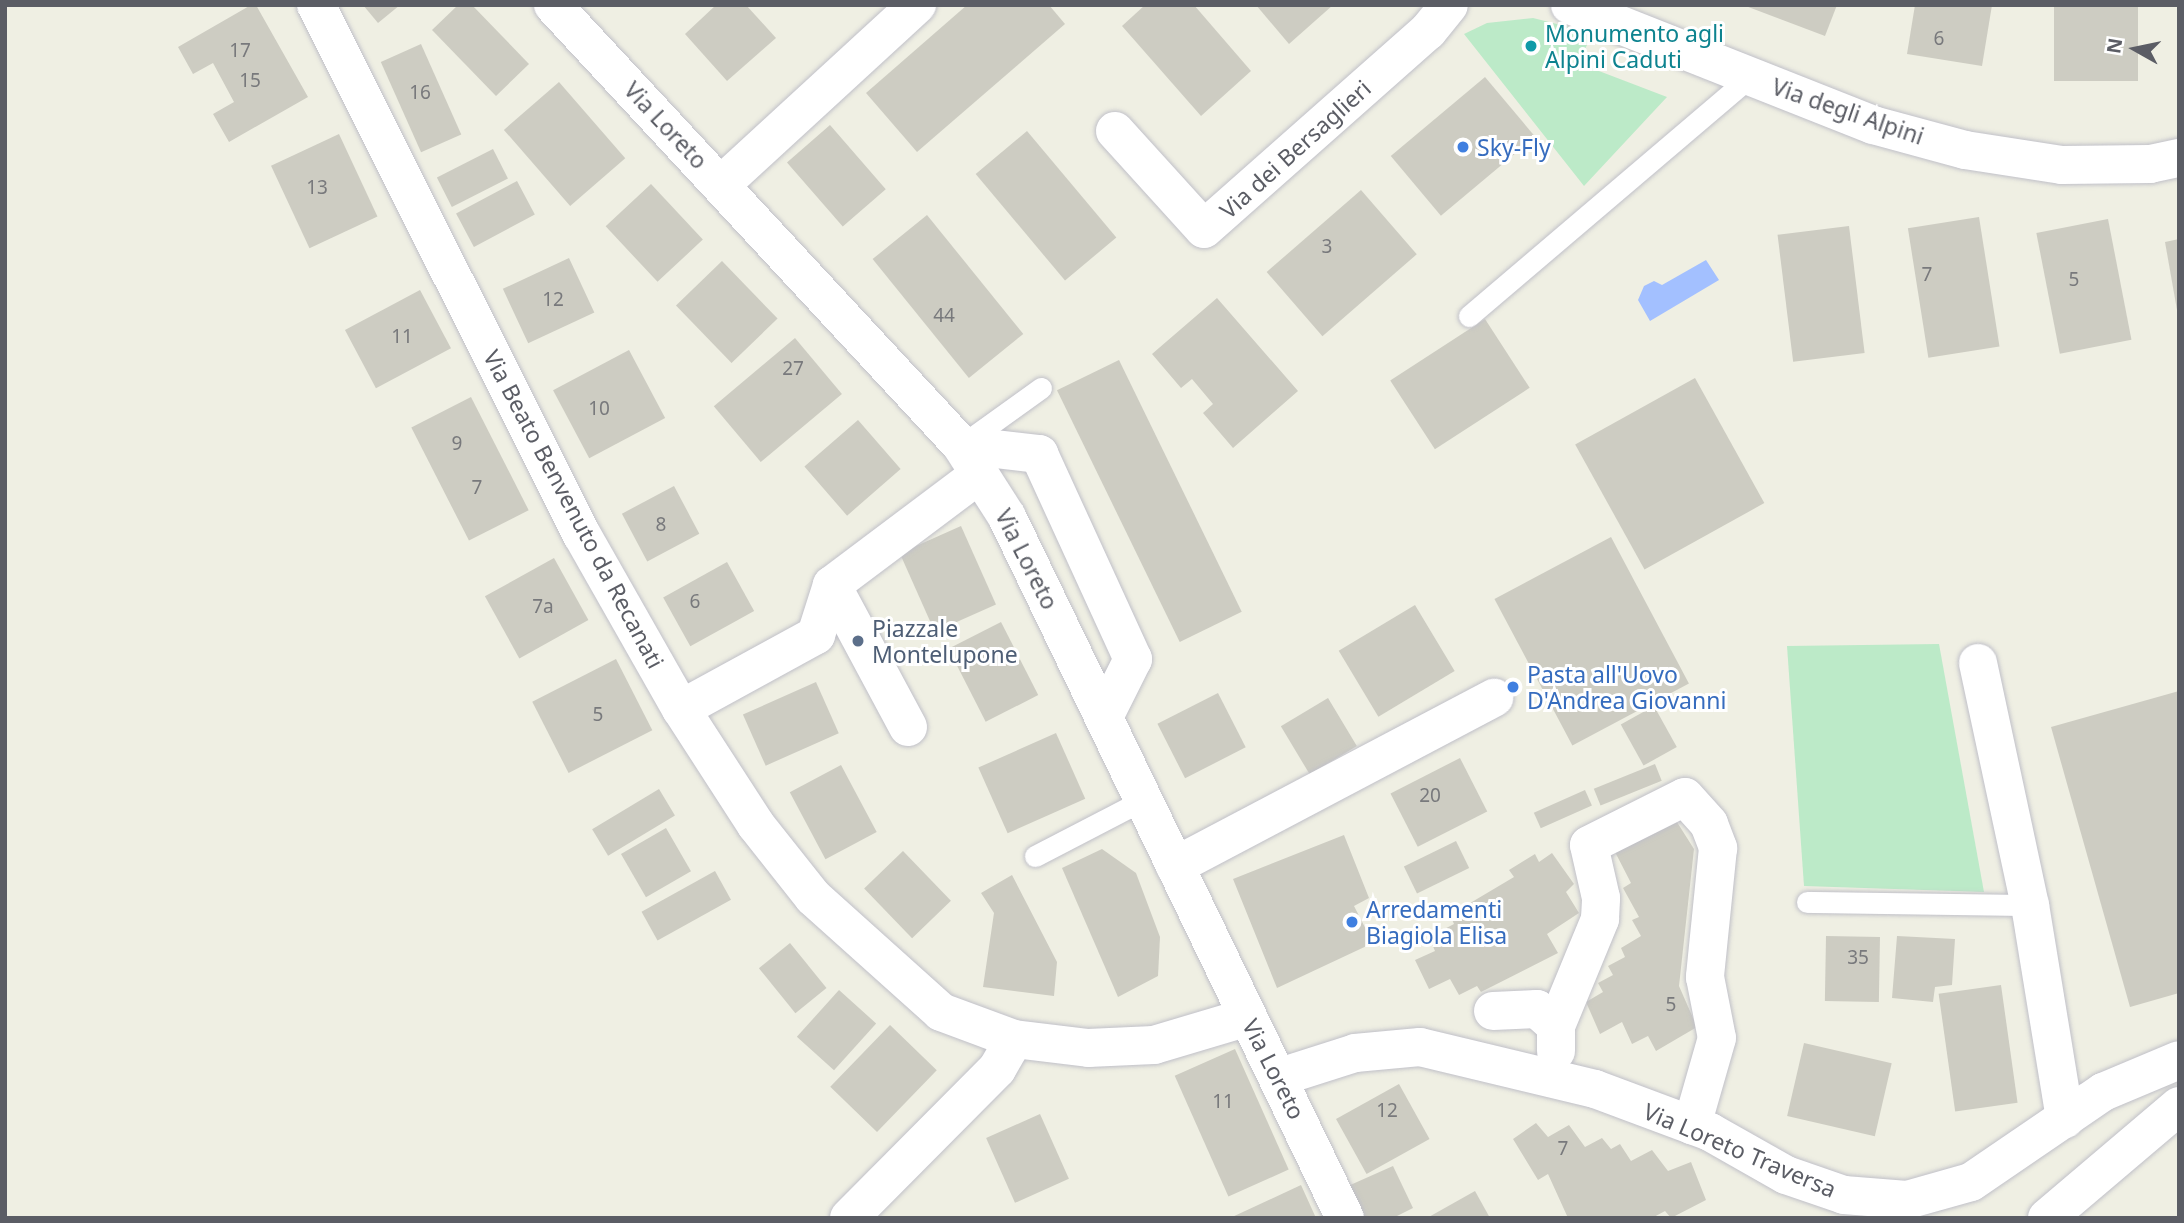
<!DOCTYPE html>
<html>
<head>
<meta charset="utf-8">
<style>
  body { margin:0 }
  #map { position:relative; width:2184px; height:1223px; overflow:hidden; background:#efefe3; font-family:"Noto Sans",sans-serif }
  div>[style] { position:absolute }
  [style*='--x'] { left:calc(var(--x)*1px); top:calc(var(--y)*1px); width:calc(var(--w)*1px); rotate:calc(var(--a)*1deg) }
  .green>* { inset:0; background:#bceac8 }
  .water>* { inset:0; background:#a3c0ff }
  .building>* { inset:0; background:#cdccc2; transform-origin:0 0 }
  .roads { filter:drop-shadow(0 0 2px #c0c0c8) drop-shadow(0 0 2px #c0c0c8) }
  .service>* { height:21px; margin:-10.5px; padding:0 10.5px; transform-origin:10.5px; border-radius:10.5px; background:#fff }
  .minor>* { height:38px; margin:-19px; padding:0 19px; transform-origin:19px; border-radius:19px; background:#fff }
  .tertiary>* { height:38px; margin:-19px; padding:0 19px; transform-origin:19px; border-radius:19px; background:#fff }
  .dots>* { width:19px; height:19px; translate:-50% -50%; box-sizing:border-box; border:4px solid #fff; border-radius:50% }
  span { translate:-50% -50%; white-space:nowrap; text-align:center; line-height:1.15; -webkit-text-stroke:6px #fff; paint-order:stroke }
  .number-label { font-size:19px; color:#78797c }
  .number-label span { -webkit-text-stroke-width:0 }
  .culture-label { font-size:23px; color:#0d838f }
  .left { translate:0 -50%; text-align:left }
  .street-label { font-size:23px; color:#5b5d65 }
  .shop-label { font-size:23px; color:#366cbe }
  .service-label { font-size:23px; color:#4e5e75 }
  .frame { position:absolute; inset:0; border:7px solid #5b5d65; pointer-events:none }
  .north { position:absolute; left:2100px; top:14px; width:70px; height:70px; -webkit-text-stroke:5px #fff; paint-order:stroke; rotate:279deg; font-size:19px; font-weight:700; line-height:28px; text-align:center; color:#5b5d65 }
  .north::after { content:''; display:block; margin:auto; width:24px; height:32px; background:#5b5d65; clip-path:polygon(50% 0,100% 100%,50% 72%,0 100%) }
</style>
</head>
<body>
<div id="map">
  <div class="green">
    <div style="clip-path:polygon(1533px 18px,1593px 33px,1578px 63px,1667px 97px,1584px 186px,1464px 34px,1487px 23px)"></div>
    <div style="clip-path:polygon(1939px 644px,1984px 892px,1804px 886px,1787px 646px)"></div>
  </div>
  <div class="water">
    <div style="clip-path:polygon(1706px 260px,1719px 280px,1650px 321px,1638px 300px,1644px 286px,1654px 281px,1662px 285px)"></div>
  </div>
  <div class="building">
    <div style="clip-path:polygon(251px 5px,256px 5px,308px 97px,229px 142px,213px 114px,234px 102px,213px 63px,193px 74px,178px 47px)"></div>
    <div style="clip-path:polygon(363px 5px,400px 5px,378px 23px)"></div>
    <div style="clip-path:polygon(458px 5px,472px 5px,529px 64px,496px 96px,432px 30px)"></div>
    <div style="clip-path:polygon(716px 5px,746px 5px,776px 38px,727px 81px,685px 34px)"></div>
    <div style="clip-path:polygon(967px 5px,1049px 5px,1065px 24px,917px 152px,866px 93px)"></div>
    <div style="clip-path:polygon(1145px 5px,1194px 5px,1251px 71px,1201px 116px,1122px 26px)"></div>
    <div style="clip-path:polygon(1256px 5px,1333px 5px,1289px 44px)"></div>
    <div style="clip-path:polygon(1743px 5px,1837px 5px,1825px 36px)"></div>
    <div style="clip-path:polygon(1915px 5px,1992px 5px,1982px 66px,1907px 54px)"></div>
    <div style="left:2054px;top:5px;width:84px;height:76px"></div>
    <div style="left:421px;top:44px;width:99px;height:44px;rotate:66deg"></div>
    <div style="left:1485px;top:77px;width:78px;height:123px;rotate:50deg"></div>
    <div style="left:559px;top:82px;width:101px;height:73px;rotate:49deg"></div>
    <div style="left:830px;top:125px;width:85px;height:57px;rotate:49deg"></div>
    <div style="left:1027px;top:131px;width:139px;height:67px;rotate:50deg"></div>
    <div style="left:339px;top:134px;width:91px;height:75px;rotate:65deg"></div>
    <div style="left:493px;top:149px;width:33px;height:63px;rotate:63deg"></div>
    <div style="left:517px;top:181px;width:38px;height:69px;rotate:62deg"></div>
    <div style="left:651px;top:184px;width:76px;height:62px;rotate:47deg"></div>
    <div style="left:1361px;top:190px;width:85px;height:125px;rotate:49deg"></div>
    <div style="left:927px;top:215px;width:153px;height:70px;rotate:51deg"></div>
    <div style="left:1979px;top:217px;width:131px;height:72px;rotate:81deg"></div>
    <div style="left:2108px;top:219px;width:123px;height:73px;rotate:79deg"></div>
    <div style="left:1849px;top:226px;width:128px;height:72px;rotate:83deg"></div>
    <div style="clip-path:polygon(2179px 239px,2179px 310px,2177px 310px,2165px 242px)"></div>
    <div style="left:569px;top:258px;width:60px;height:73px;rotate:65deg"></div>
    <div style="left:722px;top:261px;width:80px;height:64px;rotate:46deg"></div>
    <div style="left:420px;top:290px;width:66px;height:85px;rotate:62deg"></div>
    <div style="clip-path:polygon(1217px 298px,1298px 391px,1233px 448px,1203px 413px,1213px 404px,1192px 379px,1181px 388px,1152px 354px)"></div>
    <div style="left:1485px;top:319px;width:82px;height:113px;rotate:57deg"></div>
    <div style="left:795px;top:338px;width:73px;height:106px;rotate:50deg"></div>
    <div style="left:629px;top:350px;width:77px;height:86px;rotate:62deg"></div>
    <div style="left:1119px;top:360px;width:280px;height:69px;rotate:64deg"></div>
    <div style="left:1695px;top:378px;width:143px;height:137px;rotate:61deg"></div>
    <div style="left:471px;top:397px;width:127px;height:67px;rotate:63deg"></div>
    <div style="left:858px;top:420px;width:65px;height:71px;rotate:49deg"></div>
    <div style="left:674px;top:486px;width:54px;height:59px;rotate:62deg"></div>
    <div style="left:961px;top:526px;width:86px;height:67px;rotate:66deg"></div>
    <div style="left:1611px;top:537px;width:166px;height:132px;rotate:62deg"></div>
    <div style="left:554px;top:558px;width:71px;height:79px;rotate:61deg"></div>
    <div style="left:727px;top:562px;width:56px;height:73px;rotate:61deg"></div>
    <div style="left:1415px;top:605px;width:77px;height:89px;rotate:59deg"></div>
    <div style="left:1001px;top:622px;width:82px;height:59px;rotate:63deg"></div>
    <div style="left:616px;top:659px;width:80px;height:94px;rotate:63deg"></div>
    <div style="left:816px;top:682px;width:56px;height:80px;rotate:66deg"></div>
    <div style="clip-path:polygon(2179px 691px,2179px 993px,2130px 1007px,2051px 727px)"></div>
    <div style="left:1218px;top:693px;width:61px;height:68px;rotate:63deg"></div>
    <div style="left:1328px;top:698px;width:56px;height:55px;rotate:59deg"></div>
    <div style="left:1654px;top:706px;width:47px;height:38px;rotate:61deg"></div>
    <div style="left:1056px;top:733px;width:72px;height:85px;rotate:66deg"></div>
    <div style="left:1460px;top:758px;width:60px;height:78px;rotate:63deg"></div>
    <div style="left:1655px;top:764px;width:18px;height:66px;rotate:68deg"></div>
    <div style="left:841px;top:765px;width:76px;height:58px;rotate:62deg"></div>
    <div style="left:659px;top:789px;width:31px;height:78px;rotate:59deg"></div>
    <div style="left:1585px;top:790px;width:17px;height:56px;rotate:66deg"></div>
    <div style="clip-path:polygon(1675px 819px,1694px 849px,1679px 986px,1697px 1027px,1656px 1051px,1648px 1036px,1632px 1044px,1622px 1022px,1600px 1034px,1586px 1002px,1603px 992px,1598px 983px,1613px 975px,1608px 966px,1625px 957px,1621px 948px,1641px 936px,1632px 920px,1639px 917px,1623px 888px,1631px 883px,1614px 850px)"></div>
    <div style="left:666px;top:828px;width:50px;height:52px;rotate:60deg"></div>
    <div style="clip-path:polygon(1344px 835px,1369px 898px,1354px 906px,1373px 943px,1277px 988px,1233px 879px)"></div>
    <div style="left:1456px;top:841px;width:30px;height:58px;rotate:64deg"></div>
    <div style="clip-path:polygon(1102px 849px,1136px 873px,1160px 937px,1158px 976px,1118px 997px,1062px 868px)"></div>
    <div style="left:903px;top:851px;width:69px;height:54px;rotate:46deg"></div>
    <div style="clip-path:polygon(1552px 853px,1574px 884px,1566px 892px,1579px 913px,1547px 934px,1558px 953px,1481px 992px,1477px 986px,1459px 995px,1450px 979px,1429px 989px,1415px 960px,1435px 951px,1429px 937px,1454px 924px,1450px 915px,1514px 877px,1509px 870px,1535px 854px,1539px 862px)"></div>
    <div style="left:715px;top:871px;width:33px;height:84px;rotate:61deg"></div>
    <div style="clip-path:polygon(1012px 875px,1057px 962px,1054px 996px,983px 987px,994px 913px,981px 893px)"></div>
    <div style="left:1826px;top:936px;width:54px;height:65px;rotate:1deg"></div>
    <div style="clip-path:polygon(1897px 936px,1955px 939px,1952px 985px,1935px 987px,1933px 1002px,1892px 998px)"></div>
    <div style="left:790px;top:943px;width:58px;height:40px;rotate:51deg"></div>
    <div style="left:2001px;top:985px;width:119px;height:63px;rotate:82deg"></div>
    <div style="left:839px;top:990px;width:50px;height:63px;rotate:42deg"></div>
    <div style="left:890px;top:1025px;width:65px;height:86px;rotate:44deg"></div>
    <div style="left:1804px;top:1043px;width:90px;height:75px;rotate:13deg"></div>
    <div style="left:1235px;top:1049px;width:132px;height:66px;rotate:66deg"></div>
    <div style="left:1399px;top:1084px;width:63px;height:72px;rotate:61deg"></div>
    <div style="left:1040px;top:1114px;width:71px;height:59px;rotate:66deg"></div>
    <div style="clip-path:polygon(1536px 1123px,1548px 1137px,1569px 1125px,1585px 1147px,1602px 1138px,1611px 1149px,1620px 1144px,1631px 1161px,1652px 1150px,1668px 1171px,1691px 1162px,1706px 1200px,1671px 1218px,1665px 1211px,1652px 1218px,1568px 1218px,1548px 1174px,1538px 1180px,1513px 1139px)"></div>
    <div style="clip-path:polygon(1393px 1166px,1413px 1208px,1393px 1218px,1363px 1218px,1348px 1186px)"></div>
    <div style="clip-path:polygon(1301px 1185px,1316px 1218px,1230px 1218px)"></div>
    <div style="clip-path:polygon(1475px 1191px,1490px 1218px,1427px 1218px)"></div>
  </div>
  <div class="roads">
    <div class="service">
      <div style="--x:1469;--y:316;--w:369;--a:-40.4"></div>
      <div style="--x:963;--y:444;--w:96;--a:-35.7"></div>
      <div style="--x:1035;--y:856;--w:122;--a:-27.4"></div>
      <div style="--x:1807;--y:902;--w:223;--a:0.8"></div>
    </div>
    <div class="minor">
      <div style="--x:316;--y:5;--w:593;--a:63.35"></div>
      <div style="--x:582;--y:535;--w:200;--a:60.4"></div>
      <div style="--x:681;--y:709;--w:138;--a:57.1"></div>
      <div style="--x:756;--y:825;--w:92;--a:51.6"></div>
      <div style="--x:813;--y:897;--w:172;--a:41.9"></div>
      <div style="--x:941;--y:1012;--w:78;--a:20.3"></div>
      <div style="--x:1014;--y:1039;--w:75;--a:6.9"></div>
      <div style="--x:1088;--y:1048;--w:66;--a:-2.6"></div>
      <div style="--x:1154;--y:1045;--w:98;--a:-16.6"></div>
      <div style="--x:1570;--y:5;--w:326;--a:21.6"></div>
      <div style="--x:1873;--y:125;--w:95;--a:15.2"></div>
      <div style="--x:1965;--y:150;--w:98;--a:8.8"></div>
      <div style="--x:2062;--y:165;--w:88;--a:-0.7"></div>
      <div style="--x:2150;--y:164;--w:30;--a:-12"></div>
      <div style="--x:1115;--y:131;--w:132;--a:47.8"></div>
      <div style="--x:1204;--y:229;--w:299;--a:-41.5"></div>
      <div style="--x:1428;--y:31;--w:33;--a:-51"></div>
      <div style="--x:722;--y:184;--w:265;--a:-42.6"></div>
      <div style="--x:961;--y:445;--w:79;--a:6.6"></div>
      <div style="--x:1039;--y:454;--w:226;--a:65.4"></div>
      <div style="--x:1133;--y:659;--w:65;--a:116.6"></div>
      <div style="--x:1978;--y:663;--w:248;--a:77.9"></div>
      <div style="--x:2030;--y:905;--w:217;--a:80.7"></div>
      <div style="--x:681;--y:709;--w:154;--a:-28.7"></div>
      <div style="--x:816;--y:635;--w:52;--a:-72.3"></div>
      <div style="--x:908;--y:727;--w:161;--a:-118.2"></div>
      <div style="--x:832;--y:585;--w:185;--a:-36.9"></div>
      <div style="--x:1175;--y:866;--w:361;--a:-27.8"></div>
      <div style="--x:1493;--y:1011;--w:44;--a:-2.6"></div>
      <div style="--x:1537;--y:1009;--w:25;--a:42"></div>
      <div style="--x:1556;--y:1026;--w:25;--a:90"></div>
      <div style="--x:1556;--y:1026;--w:116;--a:-67.6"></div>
      <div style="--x:1600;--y:919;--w:21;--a:-87"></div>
      <div style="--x:1601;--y:898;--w:54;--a:-102.8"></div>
      <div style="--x:1589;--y:845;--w:107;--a:-26.6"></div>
      <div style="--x:1685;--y:797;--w:36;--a:48"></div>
      <div style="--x:1709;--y:824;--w:26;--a:69"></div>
      <div style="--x:1718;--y:848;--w:130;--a:95.8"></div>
      <div style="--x:1705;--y:977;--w:62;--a:78.9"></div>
      <div style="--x:1717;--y:1038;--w:91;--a:106"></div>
      <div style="--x:1280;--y:1077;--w:79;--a:-17.7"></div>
      <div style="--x:1355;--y:1053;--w:65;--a:-5.3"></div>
      <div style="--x:1420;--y:1047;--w:180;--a:13.5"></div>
      <div style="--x:1595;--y:1089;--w:123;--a:20.5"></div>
      <div style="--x:1710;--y:1132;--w:87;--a:29.5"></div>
      <div style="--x:1786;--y:1175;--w:61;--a:19"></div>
      <div style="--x:1844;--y:1195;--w:63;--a:4.5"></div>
      <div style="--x:1907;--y:1200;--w:66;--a:-15.7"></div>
      <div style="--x:1971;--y:1182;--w:160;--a:-34.3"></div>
      <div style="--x:2103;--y:1092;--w:82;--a:-22.8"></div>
      <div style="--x:849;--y:1218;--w:210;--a:-45.2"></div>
      <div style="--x:997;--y:1069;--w:34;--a:-60"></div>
      <div style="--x:2047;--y:1218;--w:173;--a:-40.3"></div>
    </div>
    <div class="tertiary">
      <div style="--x:553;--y:5;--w:600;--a:47.16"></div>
      <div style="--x:961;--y:445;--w:85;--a:57.4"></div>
      <div style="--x:1007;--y:517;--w:778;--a:64.26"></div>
    </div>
  </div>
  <div class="dots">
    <div style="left:1531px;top:46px;background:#0f9aa8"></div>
    <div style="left:1463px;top:147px;background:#3f7fe0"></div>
    <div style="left:858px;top:641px;background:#5c6f8a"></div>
    <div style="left:1513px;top:687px;background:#3f7fe0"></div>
    <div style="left:1352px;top:922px;background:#3f7fe0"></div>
  </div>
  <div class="number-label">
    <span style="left:1939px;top:39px">6</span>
    <span style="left:240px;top:51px">17</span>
    <span style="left:250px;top:81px">15</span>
    <span style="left:420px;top:93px">16</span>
    <span style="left:317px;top:188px">13</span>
    <span style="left:1327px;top:247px">3</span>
    <span style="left:1927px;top:275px">7</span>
    <span style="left:2074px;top:280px">5</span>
    <span style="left:553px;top:300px">12</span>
    <span style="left:944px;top:316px">44</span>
    <span style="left:402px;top:337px">11</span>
    <span style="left:793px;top:369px">27</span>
    <span style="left:599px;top:409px">10</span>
    <span style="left:457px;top:444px">9</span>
    <span style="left:477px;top:488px">7</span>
    <span style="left:661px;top:525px">8</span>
    <span style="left:695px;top:602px">6</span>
    <span style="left:543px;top:607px">7a</span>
    <span style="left:598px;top:715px">5</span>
    <span style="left:1430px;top:796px">20</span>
    <span style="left:1858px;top:958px">35</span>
    <span style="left:1671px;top:1005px">5</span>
    <span style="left:1223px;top:1102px">11</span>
    <span style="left:1387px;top:1111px">12</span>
    <span style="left:1563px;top:1149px">7</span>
  </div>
  <div class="culture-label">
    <span class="left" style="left:1545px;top:46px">Monumento agli<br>Alpini Caduti</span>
  </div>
  <div class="street-label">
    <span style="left:1848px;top:111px;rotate:19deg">Via degli Alpini</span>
    <span style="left:666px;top:125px;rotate:47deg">Via Loreto</span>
    <span style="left:1295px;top:149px;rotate:-42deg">Via dei Bersaglieri</span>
    <span style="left:574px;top:509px;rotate:62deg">Via Beato Benvenuto da Recanati</span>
    <span style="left:1027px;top:559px;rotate:63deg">Via Loreto</span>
    <span style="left:1274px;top:1069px;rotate:63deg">Via Loreto</span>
    <span style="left:1740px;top:1150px;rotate:23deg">Via Loreto Traversa</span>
  </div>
  <div class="shop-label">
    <span class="left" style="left:1477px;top:147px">Sky-Fly</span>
    <span class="left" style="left:1527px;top:687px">Pasta all'Uovo<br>D'Andrea Giovanni</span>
    <span class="left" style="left:1366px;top:922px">Arredamenti<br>Biagiola Elisa</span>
  </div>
  <div class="service-label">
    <span class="left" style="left:872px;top:641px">Piazzale<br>Montelupone</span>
  </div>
  <div class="frame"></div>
  <div class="north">N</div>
</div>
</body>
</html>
